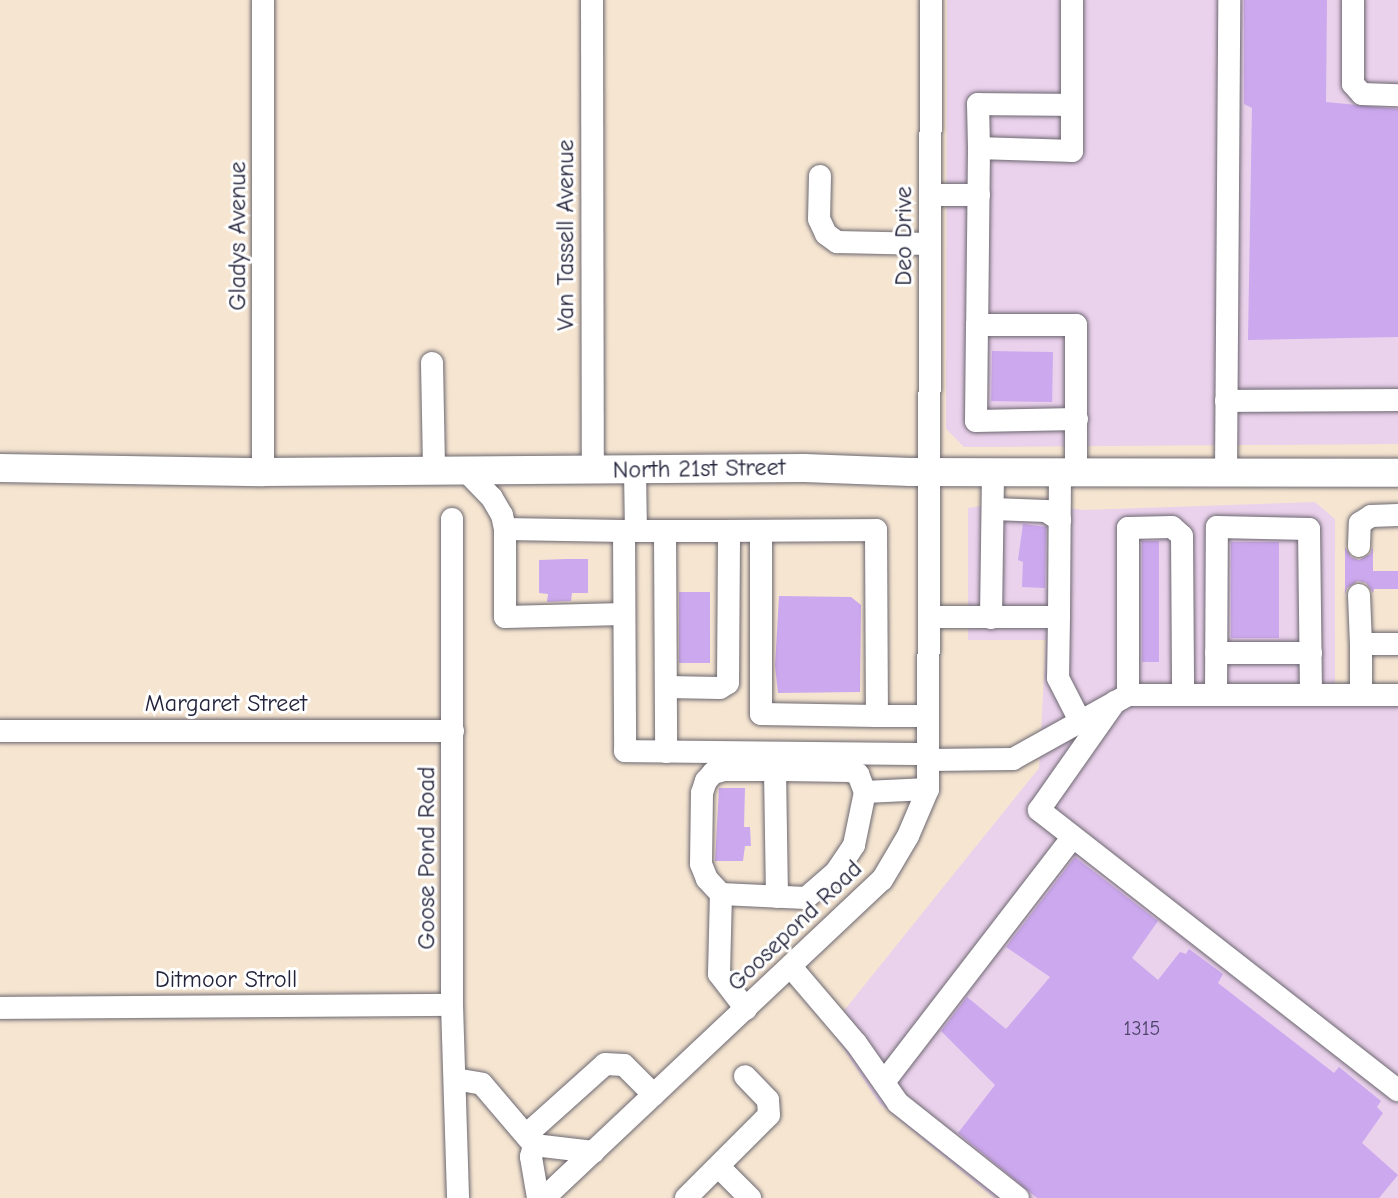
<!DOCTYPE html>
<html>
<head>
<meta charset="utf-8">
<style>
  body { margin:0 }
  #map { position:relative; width:1398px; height:1198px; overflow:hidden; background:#f6e6d1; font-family:"Comic Neue",sans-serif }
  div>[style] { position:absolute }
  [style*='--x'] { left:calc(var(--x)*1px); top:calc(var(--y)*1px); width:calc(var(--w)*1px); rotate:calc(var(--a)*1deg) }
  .built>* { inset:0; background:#ead1ec }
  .building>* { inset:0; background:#cca8ee; transform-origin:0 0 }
  .roads { filter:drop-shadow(0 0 2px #6c6770) drop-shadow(0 0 2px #6c6770) }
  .minor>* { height:22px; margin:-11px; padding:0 11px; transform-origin:11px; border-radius:11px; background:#fff }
  .major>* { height:28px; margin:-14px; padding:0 14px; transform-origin:14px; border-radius:14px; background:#fff }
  span { translate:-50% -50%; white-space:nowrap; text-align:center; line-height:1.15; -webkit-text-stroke:6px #fff; paint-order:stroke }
  .number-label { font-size:20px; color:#4c4468 }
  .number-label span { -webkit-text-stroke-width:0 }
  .street-label { font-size:24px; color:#22223b }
</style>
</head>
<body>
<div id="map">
  <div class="built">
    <div style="clip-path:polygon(947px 0,1398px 0,1398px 444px,964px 447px,946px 429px)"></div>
    <div style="clip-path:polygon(1014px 501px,1084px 510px,1315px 502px,1335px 519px,1335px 685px,1398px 686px,1398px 1198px,994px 1198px,879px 1103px,830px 1028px,1039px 768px,1046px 640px,968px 640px,968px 508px)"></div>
  </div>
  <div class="building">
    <div style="clip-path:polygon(1244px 0,1327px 0,1326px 102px,1398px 109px,1398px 337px,1248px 340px,1252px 108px,1244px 104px)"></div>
    <div style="left:992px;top:351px;width:61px;height:50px;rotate:1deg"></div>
    <div style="clip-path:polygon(1023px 524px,1046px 527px,1045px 588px,1022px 587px,1023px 562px,1018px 560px)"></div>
    <div style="left:1159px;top:541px;width:121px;height:17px;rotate:90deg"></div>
    <div style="left:1231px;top:542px;width:48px;height:96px"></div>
    <div style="clip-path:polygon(1345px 547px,1351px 557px,1359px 560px,1370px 554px,1373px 547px,1373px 571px,1398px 571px,1398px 589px,1374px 589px,1373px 593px,1366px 583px,1358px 581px,1347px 588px,1345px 595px)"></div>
    <div style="clip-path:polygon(567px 559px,588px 559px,588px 593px,572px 593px,571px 601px,547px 602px,548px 594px,539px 593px,539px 560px)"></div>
    <div style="left:710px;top:592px;width:71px;height:31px;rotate:90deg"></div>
    <div style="clip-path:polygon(779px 596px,851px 597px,861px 605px,860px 692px,778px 693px,775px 666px)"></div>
    <div style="clip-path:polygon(719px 788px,745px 788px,744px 827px,750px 827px,751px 846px,745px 846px,743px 861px,715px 861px)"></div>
    <div style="clip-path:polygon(1075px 857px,1158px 921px,1132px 958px,1158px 980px,1180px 952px,1186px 954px,1189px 949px,1223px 974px,1218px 983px,1334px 1073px,1339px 1067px,1381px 1101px,1377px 1107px,1383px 1113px,1362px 1143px,1398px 1175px,1379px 1198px,1037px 1198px,958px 1133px,995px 1085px,941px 1031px,967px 997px,1006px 1029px,1050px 977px,1006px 947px)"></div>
  </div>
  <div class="roads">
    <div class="minor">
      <div style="--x:263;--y:0;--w:472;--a:90"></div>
      <div style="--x:592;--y:0;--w:471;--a:89.9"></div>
      <div style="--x:1072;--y:0;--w:151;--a:90"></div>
      <div style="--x:1072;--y:151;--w:93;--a:-178.2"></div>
      <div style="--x:979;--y:148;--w:177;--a:90.6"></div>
      <div style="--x:977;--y:325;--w:99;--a:0"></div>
      <div style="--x:1076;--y:325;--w:148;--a:90"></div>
      <div style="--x:1353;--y:0;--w:84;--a:90"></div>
      <div style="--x:1353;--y:84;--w:13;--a:48"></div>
      <div style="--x:1362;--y:94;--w:36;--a:2"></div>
      <div style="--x:979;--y:148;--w:44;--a:-91.3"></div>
      <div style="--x:978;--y:104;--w:94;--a:0.6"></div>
      <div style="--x:820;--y:176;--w:43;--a:91.3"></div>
      <div style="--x:819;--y:219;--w:17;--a:65"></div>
      <div style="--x:826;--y:234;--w:14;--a:36"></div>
      <div style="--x:837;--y:242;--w:93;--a:1.2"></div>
      <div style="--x:930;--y:195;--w:49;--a:0"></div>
      <div style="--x:977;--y:325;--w:96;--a:90.6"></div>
      <div style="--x:976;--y:421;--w:101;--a:-1.1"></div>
      <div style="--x:432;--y:363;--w:108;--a:88.9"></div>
      <div style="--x:1226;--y:401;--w:172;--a:-0.3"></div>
      <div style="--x:635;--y:470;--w:61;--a:89.1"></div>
      <div style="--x:636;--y:531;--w:12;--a:180"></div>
      <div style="--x:624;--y:531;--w:220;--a:89.7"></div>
      <div style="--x:625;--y:751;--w:303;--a:0.6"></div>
      <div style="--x:466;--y:471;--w:37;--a:46"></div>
      <div style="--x:492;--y:498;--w:20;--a:60"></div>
      <div style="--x:502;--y:515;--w:14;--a:78"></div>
      <div style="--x:505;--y:529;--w:88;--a:90"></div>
      <div style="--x:505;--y:617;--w:119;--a:-1.4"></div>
      <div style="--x:1226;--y:474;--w:474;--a:-89.6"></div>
      <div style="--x:993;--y:509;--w:53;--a:2.2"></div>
      <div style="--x:1046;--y:511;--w:17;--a:33"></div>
      <div style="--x:452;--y:519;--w:486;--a:90"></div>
      <div style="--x:452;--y:1005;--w:193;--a:88.2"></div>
      <div style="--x:505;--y:529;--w:119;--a:1"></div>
      <div style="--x:636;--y:531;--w:93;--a:0"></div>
      <div style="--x:729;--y:531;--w:147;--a:-0.4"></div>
      <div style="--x:876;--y:530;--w:186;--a:89.7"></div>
      <div style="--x:877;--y:716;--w:116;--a:-179"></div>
      <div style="--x:761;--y:714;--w:183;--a:-90"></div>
      <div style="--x:665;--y:531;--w:221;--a:89.7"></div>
      <div style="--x:1359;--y:546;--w:23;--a:-88"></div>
      <div style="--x:1360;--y:523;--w:13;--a:-32"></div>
      <div style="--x:1371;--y:516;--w:27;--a:-2"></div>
      <div style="--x:1359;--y:595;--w:49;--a:87.7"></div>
      <div style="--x:929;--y:617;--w:130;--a:0"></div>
      <div style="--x:1059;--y:617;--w:144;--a:-89.6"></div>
      <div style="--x:1059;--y:617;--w:61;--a:90.9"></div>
      <div style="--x:1058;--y:678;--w:48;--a:62.9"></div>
      <div style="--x:991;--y:618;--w:145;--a:-89.2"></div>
      <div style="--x:1216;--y:653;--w:95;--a:0"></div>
      <div style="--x:666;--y:687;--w:54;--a:1.1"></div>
      <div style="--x:720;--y:688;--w:9;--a:-32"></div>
      <div style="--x:728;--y:683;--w:152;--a:-89.6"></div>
      <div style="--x:1128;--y:695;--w:167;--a:-90"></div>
      <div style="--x:1128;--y:528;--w:44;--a:-1.3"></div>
      <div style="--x:1172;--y:527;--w:13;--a:42"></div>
      <div style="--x:1182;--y:536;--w:159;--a:89.6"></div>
      <div style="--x:1216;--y:695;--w:168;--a:-89.7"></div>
      <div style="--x:1217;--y:527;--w:92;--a:1.2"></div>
      <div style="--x:1309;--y:529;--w:166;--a:89.3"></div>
      <div style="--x:1361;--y:695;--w:51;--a:-90"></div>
      <div style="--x:1361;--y:644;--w:37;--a:0"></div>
      <div style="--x:1115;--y:702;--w:132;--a:125.1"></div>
      <div style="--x:1039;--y:810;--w:455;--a:38"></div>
      <div style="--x:877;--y:716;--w:51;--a:0"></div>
      <div style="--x:0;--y:731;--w:453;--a:0"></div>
      <div style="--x:928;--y:760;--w:85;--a:-0.7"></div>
      <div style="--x:1013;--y:759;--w:132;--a:-29.1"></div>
      <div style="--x:1128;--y:695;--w:270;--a:0"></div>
      <div style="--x:721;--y:894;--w:21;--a:-133"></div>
      <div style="--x:707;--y:879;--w:16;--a:-112"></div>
      <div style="--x:701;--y:864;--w:71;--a:-89.2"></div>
      <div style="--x:702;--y:793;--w:13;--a:-72"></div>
      <div style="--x:706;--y:781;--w:11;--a:-49"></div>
      <div style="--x:713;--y:773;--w:11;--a:-15"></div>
      <div style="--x:724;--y:770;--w:43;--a:0"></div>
      <div style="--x:767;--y:770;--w:9;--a:27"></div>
      <div style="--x:777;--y:897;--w:123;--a:-90.9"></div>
      <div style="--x:775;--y:774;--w:10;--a:-24"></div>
      <div style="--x:784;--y:770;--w:66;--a:0.9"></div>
      <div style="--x:850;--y:771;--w:9;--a:21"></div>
      <div style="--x:858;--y:774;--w:19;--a:69"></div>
      <div style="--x:791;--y:967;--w:100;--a:49.5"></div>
      <div style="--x:856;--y:1043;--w:73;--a:55"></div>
      <div style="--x:898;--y:1103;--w:153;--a:38.4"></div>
      <div style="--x:0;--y:1008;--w:452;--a:-0.4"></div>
      <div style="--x:746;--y:1009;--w:44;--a:-127.6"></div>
      <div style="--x:719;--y:974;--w:80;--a:-88.6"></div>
      <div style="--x:721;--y:894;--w:85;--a:2.7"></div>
      <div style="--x:806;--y:898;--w:40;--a:-41"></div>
      <div style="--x:836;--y:872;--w:32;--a:-56"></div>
      <div style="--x:854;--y:845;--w:54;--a:-78.3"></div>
      <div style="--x:865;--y:792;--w:63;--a:-2.7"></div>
      <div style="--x:455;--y:1079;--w:27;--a:10"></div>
      <div style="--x:482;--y:1084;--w:80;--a:49.6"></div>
      <div style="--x:884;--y:1082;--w:309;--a:-52.4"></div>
      <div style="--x:526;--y:1135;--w:106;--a:-41.9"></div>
      <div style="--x:605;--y:1064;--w:19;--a:3"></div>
      <div style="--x:624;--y:1065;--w:42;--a:45"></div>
      <div style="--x:719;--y:1167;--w:44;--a:45"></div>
      <div style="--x:538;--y:1198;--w:42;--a:-99.7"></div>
      <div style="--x:531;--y:1157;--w:12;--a:-76"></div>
      <div style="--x:534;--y:1145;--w:60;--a:6.7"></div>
      <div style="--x:544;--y:1198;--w:464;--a:-43.3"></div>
      <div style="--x:882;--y:880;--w:51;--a:-59.4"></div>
      <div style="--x:908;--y:836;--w:51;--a:-66.9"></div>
      <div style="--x:928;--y:789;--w:789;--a:-89.78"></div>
      <div style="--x:686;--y:1198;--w:117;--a:-45"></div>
      <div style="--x:769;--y:1115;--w:15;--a:-94"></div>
      <div style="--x:768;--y:1100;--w:33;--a:-134"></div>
    </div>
    <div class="major">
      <div style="--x:0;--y:468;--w:263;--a:0.9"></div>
      <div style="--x:263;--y:472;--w:541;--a:-0.42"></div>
      <div style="--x:804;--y:468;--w:106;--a:2.2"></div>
      <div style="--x:910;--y:472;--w:488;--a:0.1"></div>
    </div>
  </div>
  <div class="number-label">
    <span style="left:1142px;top:1028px">1315</span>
  </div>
  <div class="street-label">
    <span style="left:566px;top:235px;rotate:-90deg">Van Tassell Avenue</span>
    <span style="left:238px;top:236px;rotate:-90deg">Gladys Avenue</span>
    <span style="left:904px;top:236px;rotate:-90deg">Deo Drive</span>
    <span style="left:699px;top:469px;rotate:-1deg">North 21st Street</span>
    <span style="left:226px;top:704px">Margaret Street</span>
    <span style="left:427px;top:858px;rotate:-90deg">Goose Pond Road</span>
    <span style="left:795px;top:926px;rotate:-44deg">Goosepond Road</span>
    <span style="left:226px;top:980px">Ditmoor Stroll</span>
  </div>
</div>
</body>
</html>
